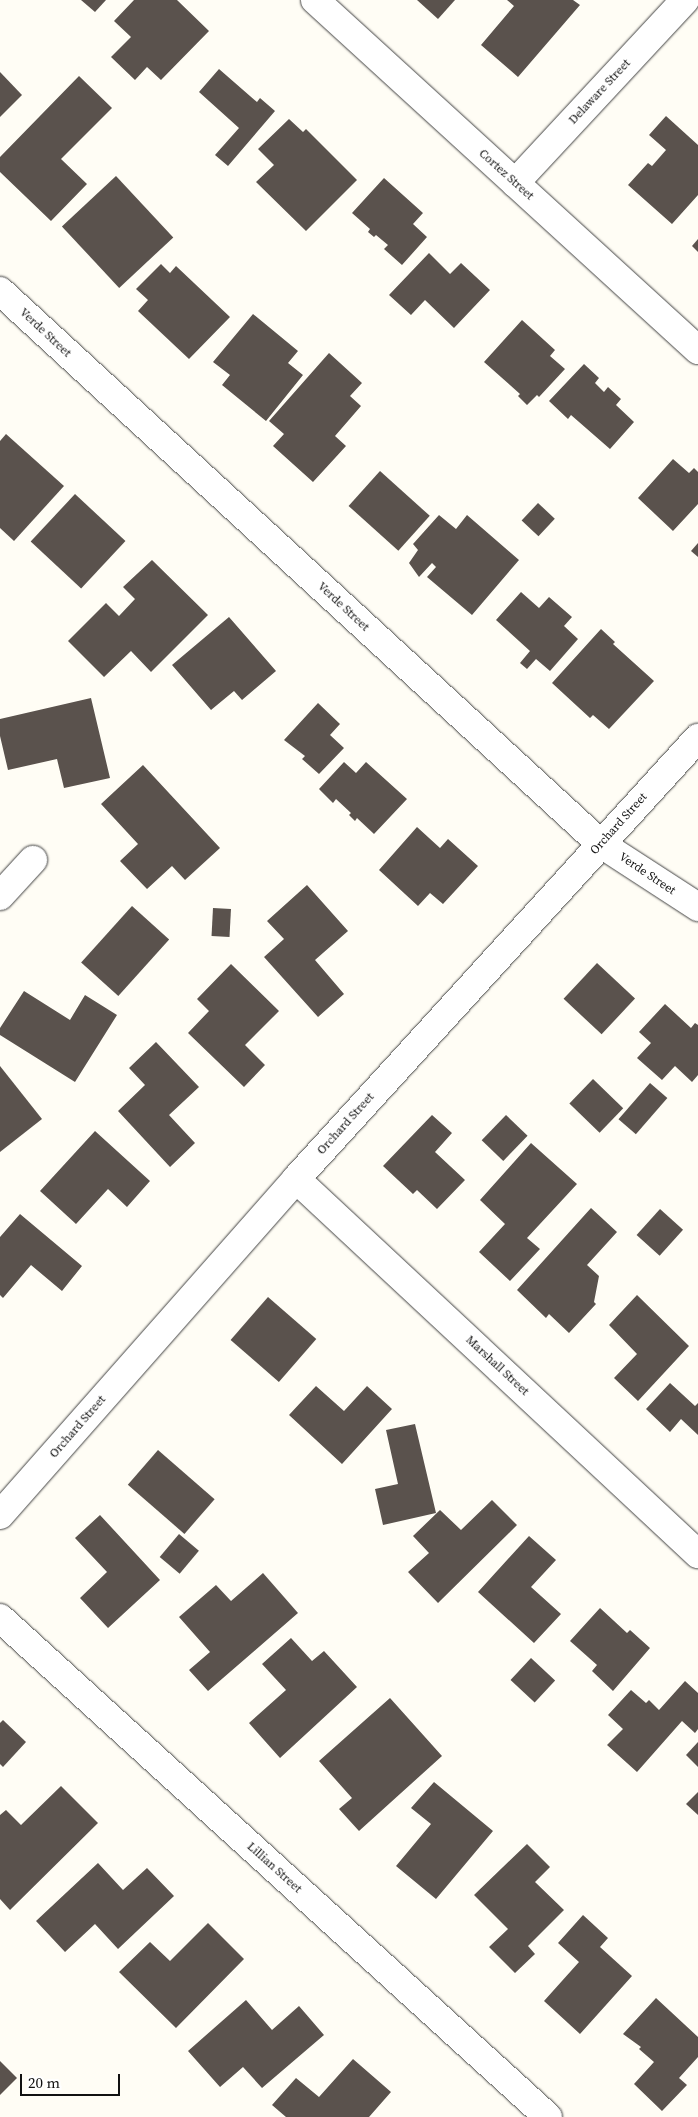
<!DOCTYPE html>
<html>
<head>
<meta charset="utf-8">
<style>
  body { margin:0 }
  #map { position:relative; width:698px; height:2117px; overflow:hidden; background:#fffdf5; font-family:"Source Serif 4",serif }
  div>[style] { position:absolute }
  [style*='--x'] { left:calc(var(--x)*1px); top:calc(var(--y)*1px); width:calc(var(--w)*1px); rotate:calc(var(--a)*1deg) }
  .building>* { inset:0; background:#5a524d; transform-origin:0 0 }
  .roads { filter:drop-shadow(0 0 1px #444) drop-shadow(0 0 1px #444) }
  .minor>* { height:28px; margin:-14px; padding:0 14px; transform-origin:14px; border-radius:14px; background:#fff }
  span { translate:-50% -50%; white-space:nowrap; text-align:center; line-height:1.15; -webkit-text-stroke:5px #fff; paint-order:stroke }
  .street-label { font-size:12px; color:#111 }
  .scale { position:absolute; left:20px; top:2074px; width:100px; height:22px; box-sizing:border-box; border:2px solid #111; border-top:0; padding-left:6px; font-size:15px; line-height:18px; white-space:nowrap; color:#111; -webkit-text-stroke:4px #fff; paint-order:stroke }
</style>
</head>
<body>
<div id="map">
  <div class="building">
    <div style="clip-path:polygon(81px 0,106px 0,95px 12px)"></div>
    <div style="clip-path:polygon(134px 0,177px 0,209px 31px,161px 80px,147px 67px,135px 80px,111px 57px,131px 37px,114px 21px)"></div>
    <div style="clip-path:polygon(417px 0,455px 0,438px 19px)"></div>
    <div style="clip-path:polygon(507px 0,573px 0,580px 5px,518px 77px,481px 45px,514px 6px)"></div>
    <div style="clip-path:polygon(219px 69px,257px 102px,260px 98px,275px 111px,228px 166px,215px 155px,239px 128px,199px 92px)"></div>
    <div style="clip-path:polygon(0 72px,22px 95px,0 117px)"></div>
    <div style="clip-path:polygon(79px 76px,112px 108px,61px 159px,87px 184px,51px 221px,0 172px,0 157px)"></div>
    <div style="clip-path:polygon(666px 116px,698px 145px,698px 195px,672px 224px,628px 185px,648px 163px,652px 166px,666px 150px,649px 135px)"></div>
    <div style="clip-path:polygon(289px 119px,303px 132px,306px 129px,357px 180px,306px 231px,256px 182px,274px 165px,258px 149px)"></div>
    <div style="left:116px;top:176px;width:84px;height:74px;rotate:47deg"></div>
    <div style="clip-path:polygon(384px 178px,423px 213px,413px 224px,427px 237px,402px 265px,384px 249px,388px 245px,376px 235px,374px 237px,368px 232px,370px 229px,352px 213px)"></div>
    <div style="clip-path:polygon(698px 239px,698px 252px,692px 246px)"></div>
    <div style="clip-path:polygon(429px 253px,450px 274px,461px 263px,490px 290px,454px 328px,425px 300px,411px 315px,389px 295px)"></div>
    <div style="clip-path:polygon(161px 264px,170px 273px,176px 266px,230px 317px,189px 359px,138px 311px,148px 300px,136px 289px)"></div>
    <div style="clip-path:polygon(253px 314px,298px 351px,288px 363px,303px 375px,266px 421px,222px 385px,230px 375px,213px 362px)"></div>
    <div style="clip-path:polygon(522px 320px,555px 350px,550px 356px,565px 369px,539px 397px,537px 395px,527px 405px,518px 396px,520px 394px,484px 362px)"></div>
    <div style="clip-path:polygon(329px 353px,362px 383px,350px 396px,361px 406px,335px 436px,346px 446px,313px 482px,273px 446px,284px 434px,269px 421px)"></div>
    <div style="clip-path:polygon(584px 364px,599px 378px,595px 383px,604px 392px,608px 387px,621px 399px,616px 405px,634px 422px,610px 449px,571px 415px,568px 419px,549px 401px)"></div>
    <div style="clip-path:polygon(6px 434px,64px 486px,14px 541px,0 528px,0 441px)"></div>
    <div style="clip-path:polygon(673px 459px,689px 473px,694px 468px,698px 472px,698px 504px,673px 531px,638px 498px)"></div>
    <div style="left:380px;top:471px;width:67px;height:47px;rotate:42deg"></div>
    <div style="left:75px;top:494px;width:69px;height:65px;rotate:43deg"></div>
    <div style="left:538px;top:503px;width:23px;height:24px;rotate:43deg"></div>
    <div style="clip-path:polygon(439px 515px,456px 529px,467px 515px,519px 560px,472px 615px,427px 577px,436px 567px,432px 563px,419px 577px,409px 563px,418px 550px,413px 544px)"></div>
    <div style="clip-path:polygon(698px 543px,698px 557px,691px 551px)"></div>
    <div style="clip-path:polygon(152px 560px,208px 615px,151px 672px,131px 651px,104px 677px,68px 641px,106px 603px,119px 616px,135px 599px,123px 587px)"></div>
    <div style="clip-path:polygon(521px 592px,539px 608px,549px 597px,572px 617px,564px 626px,578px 639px,550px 671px,536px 659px,527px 669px,520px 663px,530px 651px,496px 620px)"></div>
    <div style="clip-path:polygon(229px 617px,276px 671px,242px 700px,234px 691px,211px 710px,172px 665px)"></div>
    <div style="clip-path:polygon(601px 629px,615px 642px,613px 644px,654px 681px,609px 729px,593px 715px,590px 718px,552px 683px)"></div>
    <div style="clip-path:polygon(91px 698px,110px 778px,64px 788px,57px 759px,8px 770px,0 736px,0 719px)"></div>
    <div style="clip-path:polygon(318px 703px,340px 724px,330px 735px,344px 748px,319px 774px,302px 759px,305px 756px,284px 740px)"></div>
    <div style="clip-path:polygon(344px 762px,356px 773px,366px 762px,407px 799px,374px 834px,357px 818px,355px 821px,349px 815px,351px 813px,336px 799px,333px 803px,319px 789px)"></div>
    <div style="clip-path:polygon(143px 765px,220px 848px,185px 880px,172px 866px,147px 889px,120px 861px,138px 844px,101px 804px)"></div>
    <div style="clip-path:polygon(417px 827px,440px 848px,448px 839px,478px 866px,443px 904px,430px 893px,418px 906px,379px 870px)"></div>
    <div style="clip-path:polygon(307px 885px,348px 931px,315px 960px,344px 994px,318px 1017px,264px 957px,284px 939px,267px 921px)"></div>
    <div style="left:132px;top:906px;width:50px;height:76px;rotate:42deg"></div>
    <div style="left:213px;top:908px;width:18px;height:28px;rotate:3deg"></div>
    <div style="left:597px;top:963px;width:52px;height:49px;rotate:43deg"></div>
    <div style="clip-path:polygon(231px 964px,279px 1011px,245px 1045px,265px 1065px,244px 1087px,188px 1033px,209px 1011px,197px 999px)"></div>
    <div style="clip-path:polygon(24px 991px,70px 1020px,85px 995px,117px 1015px,75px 1082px,0 1035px,0 1028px)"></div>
    <div style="clip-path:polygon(665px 1004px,691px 1028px,695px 1023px,698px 1025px,698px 1075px,692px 1082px,675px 1066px,662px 1080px,637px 1058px,651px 1043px,639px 1032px)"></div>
    <div style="clip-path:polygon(156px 1042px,199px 1087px,169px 1115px,195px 1143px,170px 1167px,118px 1111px,145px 1085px,129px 1068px)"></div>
    <div style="clip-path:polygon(0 1066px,42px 1119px,0 1152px)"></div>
    <div style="left:593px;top:1079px;width:42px;height:34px;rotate:44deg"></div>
    <div style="left:650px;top:1083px;width:23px;height:48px;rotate:41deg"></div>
    <div style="clip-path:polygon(432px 1115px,452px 1133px,435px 1152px,465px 1180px,437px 1209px,417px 1190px,413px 1194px,383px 1166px)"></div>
    <div style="left:506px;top:1115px;width:30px;height:35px;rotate:44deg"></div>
    <div style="clip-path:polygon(95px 1131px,150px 1181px,127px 1207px,108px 1189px,76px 1224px,40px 1191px)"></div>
    <div style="clip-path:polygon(531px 1143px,577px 1184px,527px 1238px,540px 1249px,510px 1281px,479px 1252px,505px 1224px,480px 1200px)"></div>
    <div style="clip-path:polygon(591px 1208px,617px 1232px,587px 1265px,599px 1276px,594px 1302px,596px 1304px,569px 1333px,549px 1314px,546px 1318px,517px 1290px)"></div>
    <div style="left:660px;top:1209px;width:31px;height:35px;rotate:42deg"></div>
    <div style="clip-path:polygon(20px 1214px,82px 1266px,62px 1291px,31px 1265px,3px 1298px,0 1295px,0 1237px)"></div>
    <div style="clip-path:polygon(637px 1295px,689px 1346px,638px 1401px,614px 1378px,637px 1354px,609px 1325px)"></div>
    <div style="left:268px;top:1297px;width:64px;height:57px;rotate:41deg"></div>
    <div style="clip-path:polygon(670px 1383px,695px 1406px,698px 1403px,698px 1435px,681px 1419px,670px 1432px,646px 1409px)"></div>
    <div style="clip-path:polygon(316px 1386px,344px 1411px,367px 1386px,392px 1409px,342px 1464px,289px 1415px)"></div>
    <div style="clip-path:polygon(415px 1424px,436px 1513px,383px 1525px,375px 1489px,398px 1484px,386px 1430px)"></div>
    <div style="left:158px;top:1450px;width:75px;height:46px;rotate:41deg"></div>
    <div style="clip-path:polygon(492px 1500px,517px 1525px,438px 1603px,408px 1572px,429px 1553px,413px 1536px,440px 1510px,461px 1530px)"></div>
    <div style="clip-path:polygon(100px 1515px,160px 1580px,108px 1628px,80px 1598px,107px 1572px,75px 1538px)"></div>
    <div style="left:179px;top:1534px;width:26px;height:30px;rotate:40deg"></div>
    <div style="clip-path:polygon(529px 1536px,556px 1560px,531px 1587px,561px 1614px,534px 1643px,478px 1592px)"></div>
    <div style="clip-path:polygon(263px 1573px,298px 1613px,208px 1691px,189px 1670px,210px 1652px,179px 1617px,216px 1585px,231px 1601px)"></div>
    <div style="clip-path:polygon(600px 1608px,627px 1633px,630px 1630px,650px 1648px,613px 1691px,592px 1671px,597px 1665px,570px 1641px)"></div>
    <div style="clip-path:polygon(291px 1638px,312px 1661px,324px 1651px,357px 1687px,280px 1758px,249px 1723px,286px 1690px,262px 1664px)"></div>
    <div style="left:531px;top:1658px;width:33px;height:30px;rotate:43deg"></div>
    <div style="clip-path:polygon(685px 1681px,698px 1693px,698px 1729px,695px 1733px,682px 1721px,637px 1772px,607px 1745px,623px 1729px,608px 1715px,631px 1690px,646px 1703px,649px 1700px,659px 1710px)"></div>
    <div style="clip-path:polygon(390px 1698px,442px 1756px,359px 1831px,339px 1809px,352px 1798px,319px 1761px)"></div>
    <div style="clip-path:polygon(3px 1720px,26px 1742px,3px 1767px,0 1764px,0 1723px)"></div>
    <div style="clip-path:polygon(698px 1742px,698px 1767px,686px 1755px)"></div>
    <div style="clip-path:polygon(434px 1782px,493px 1831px,436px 1899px,396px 1866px,431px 1824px,411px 1808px)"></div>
    <div style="clip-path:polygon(61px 1786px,98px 1823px,10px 1910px,0 1899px,0 1815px,6px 1810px,21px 1825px)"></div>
    <div style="clip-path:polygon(698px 1792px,698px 1815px,686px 1804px)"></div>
    <div style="clip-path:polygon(527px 1844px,550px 1867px,535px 1882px,564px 1910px,528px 1946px,535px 1954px,515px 1973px,489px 1947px,508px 1929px,474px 1895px)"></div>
    <div style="clip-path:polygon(98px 1863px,123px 1890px,147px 1868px,174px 1896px,118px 1949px,95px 1924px,65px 1952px,36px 1921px)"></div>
    <div style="clip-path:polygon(583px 1915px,608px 1938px,600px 1947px,632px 1976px,580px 2034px,544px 2001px,579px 1962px,558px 1943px)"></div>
    <div style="clip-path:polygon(208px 1923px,244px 1959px,176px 2028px,119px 1972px,150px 1942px,170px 1961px)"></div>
    <div style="clip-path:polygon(656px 1998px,698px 2037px,698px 2057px,679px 2078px,687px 2085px,662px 2111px,634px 2084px,654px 2062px,639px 2049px,641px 2047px,623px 2034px)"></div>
    <div style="clip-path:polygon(246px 2000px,272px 2030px,299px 2006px,324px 2035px,262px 2088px,243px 2067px,220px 2087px,188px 2051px)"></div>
    <div style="clip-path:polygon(353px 2059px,391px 2092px,369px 2117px,286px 2117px,272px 2105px,296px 2078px,319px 2097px)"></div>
    <div style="clip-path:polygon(0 2061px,17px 2078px,0 2095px)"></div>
  </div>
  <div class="roads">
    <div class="minor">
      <div style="--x:315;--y:0;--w:519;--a:42.42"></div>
      <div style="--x:515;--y:183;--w:250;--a:-47.1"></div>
      <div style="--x:0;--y:291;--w:817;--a:42.62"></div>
      <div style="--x:601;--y:844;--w:116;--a:33"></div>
      <div style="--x:0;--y:896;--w:49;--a:-47.5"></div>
      <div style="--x:296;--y:1179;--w:550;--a:43.01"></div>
      <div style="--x:0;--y:1515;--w:448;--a:-48.6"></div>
      <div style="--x:296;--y:1179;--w:597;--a:-47.65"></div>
      <div style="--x:0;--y:1618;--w:741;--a:42.32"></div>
    </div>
  </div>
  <div class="street-label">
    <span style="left:600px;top:92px;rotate:-47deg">Delaware Street</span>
    <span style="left:506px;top:175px;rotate:42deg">Cortez Street</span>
    <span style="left:45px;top:333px;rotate:43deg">Verde Street</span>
    <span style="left:343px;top:607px;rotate:43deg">Verde Street</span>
    <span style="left:619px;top:824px;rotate:-48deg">Orchard Street</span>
    <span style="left:647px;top:874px;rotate:34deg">Verde Street</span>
    <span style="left:346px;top:1124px;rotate:-48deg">Orchard Street</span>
    <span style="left:497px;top:1366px;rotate:43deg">Marshall Street</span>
    <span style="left:78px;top:1427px;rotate:-49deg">Orchard Street</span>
    <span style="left:274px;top:1868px;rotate:42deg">Lillian Street</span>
  </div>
  <div class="scale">20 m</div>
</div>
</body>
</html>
